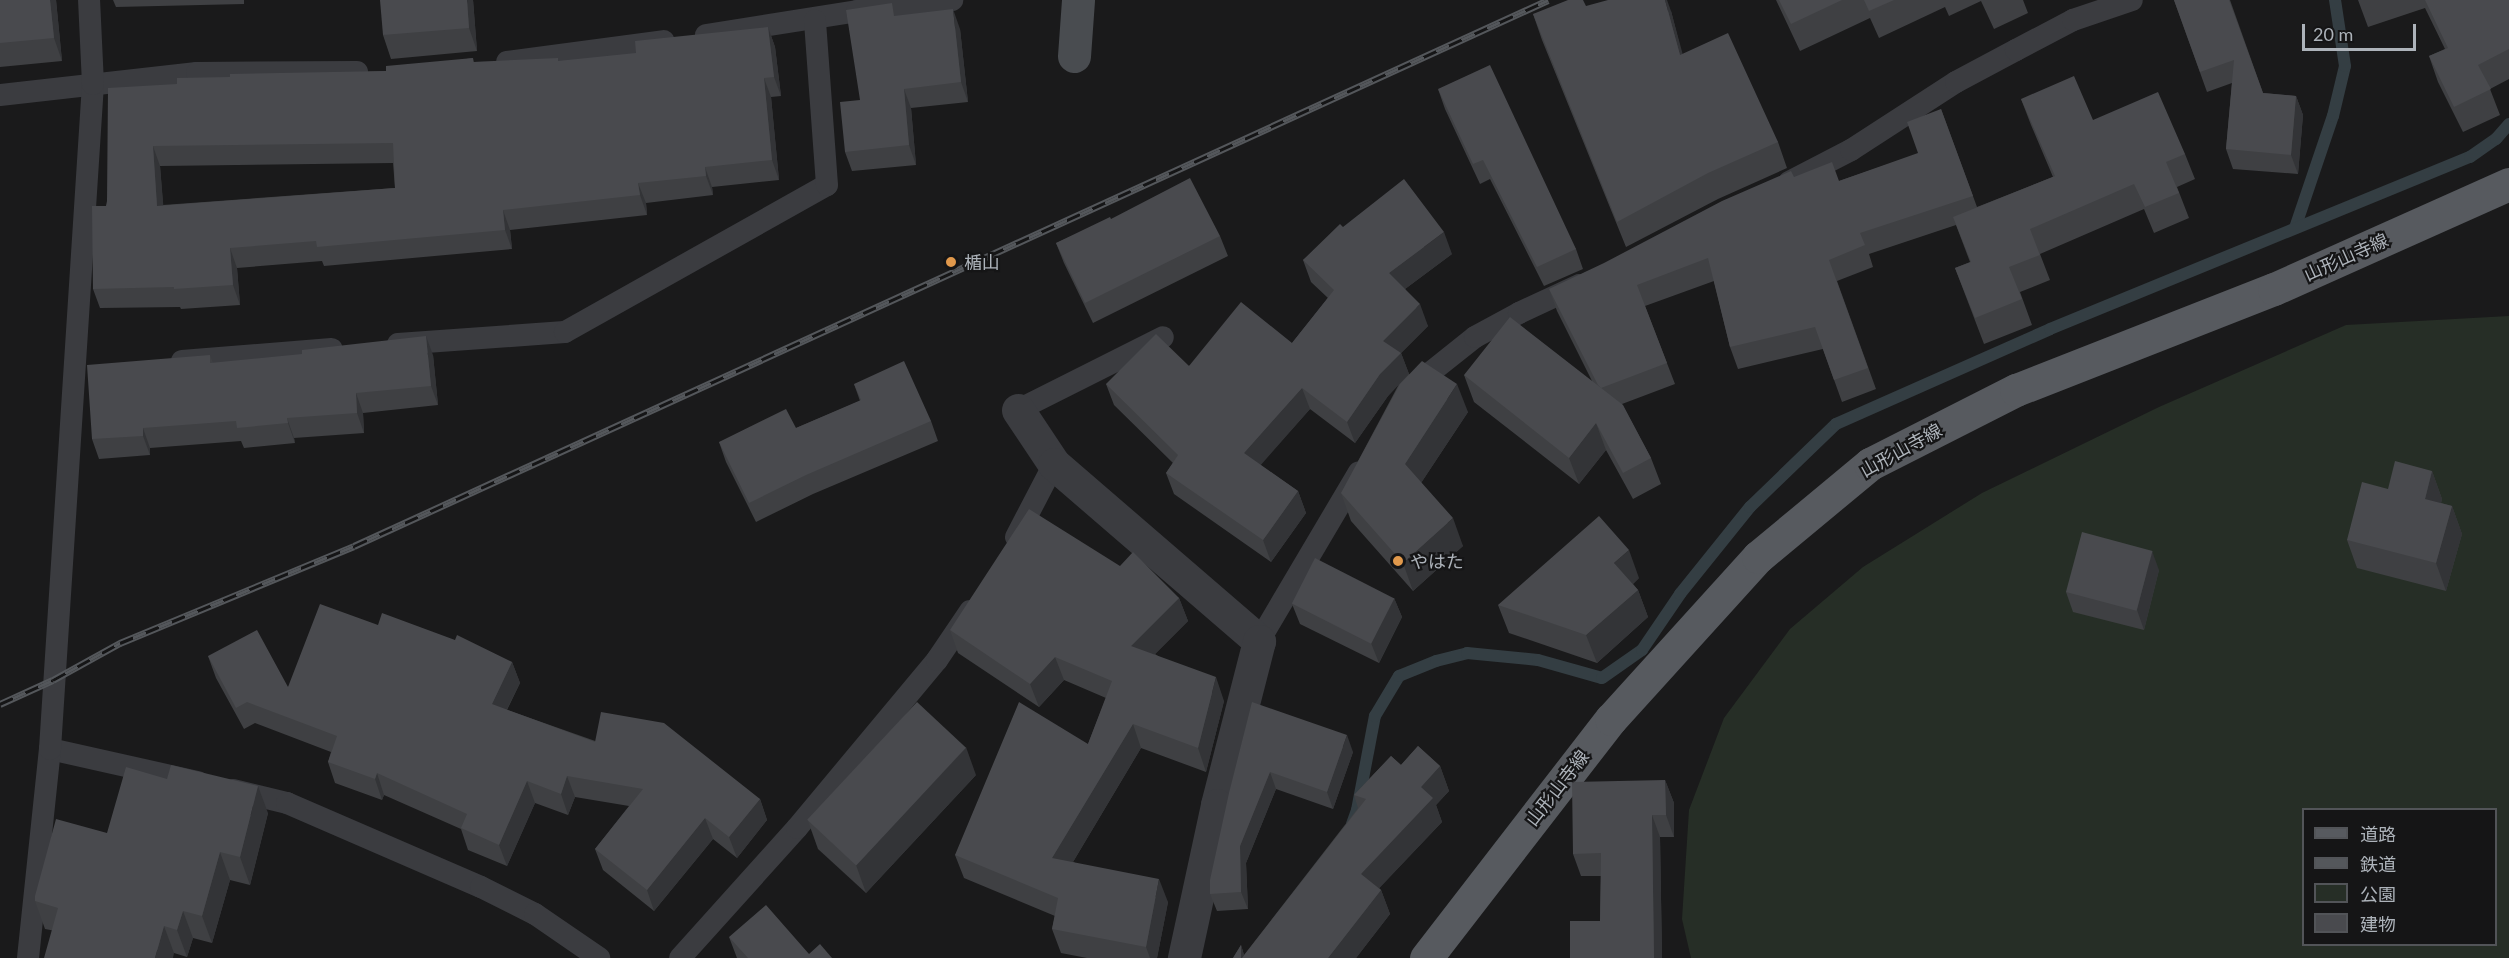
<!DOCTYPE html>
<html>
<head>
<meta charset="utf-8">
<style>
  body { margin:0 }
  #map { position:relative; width:2509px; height:958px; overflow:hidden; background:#1a1a1b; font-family:Lato,"Noto Sans JP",sans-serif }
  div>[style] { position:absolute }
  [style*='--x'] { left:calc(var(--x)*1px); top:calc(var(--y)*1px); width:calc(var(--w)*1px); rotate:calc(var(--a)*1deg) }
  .green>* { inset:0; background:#262e26 }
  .stream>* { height:12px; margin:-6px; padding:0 6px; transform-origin:6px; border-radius:6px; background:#343e43 }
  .lane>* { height:22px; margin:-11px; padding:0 11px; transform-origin:11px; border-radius:11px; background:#3b3c40 }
  .street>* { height:33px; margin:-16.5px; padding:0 16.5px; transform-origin:16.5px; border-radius:16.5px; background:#3b3c40 }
  .secondary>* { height:33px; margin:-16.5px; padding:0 16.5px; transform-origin:16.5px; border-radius:16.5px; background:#494c50 }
  .primary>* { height:33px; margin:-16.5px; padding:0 16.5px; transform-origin:16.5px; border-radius:16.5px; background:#575a5f }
  .rail>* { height:7px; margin-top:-3.5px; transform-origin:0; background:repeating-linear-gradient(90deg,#151516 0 14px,#54575b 0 28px); box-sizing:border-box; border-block:2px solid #54575b }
  .wall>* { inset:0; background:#3f4043 }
  .shaded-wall>* { inset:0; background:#333437 }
  .building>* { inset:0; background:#494a4e; transform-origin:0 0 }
  .dots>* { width:16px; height:16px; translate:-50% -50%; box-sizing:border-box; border:3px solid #151516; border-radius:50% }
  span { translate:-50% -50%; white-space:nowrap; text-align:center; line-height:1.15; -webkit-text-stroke:4.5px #151516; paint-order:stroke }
  .street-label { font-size:18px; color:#adb3ba }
  .poi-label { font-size:18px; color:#adb3ba }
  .left { translate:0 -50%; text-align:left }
  .legend { position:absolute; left:2302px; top:808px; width:195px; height:138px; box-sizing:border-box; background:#151516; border:2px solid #525458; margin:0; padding:8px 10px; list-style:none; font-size:18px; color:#adb3ba }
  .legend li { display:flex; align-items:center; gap:12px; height:30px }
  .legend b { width:30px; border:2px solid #525458 }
  .scale { position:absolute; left:2302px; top:24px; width:114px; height:27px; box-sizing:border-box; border:3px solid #adb3ba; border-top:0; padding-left:8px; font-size:18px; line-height:21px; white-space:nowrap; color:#adb3ba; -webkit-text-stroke:4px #151516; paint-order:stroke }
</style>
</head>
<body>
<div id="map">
  <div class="green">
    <div style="clip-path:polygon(evenodd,2509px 316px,2509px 958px,1691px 958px,1682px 919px,1689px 810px,1724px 718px,1790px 629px,1863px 567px,1982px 493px,2159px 407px,2346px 325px,2509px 316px,2304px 810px,2496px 810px,2496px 944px,2304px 944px,2304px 810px)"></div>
  </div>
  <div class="stream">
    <div style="--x:2295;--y:228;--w:118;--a:-71.3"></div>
    <div style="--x:2333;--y:116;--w:51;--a:-76.5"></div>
    <div style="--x:2345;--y:66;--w:67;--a:-98.6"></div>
    <div style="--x:1352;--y:824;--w:15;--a:-70"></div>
    <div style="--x:1357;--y:810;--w:96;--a:-79.2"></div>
    <div style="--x:1375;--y:716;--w:47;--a:-59"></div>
    <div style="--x:1399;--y:676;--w:40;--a:-22"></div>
    <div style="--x:1436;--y:661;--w:32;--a:-14"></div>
    <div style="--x:1467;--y:653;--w:71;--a:5.6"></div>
    <div style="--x:1538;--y:660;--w:66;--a:15.7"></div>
    <div style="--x:1602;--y:678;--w:49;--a:-35"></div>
    <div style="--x:1642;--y:650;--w:68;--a:-55.8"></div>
    <div style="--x:1680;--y:594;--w:112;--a:-51.2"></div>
    <div style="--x:1750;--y:507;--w:120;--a:-44"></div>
    <div style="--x:1836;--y:424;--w:234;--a:-23.9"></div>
    <div style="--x:2050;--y:329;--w:454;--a:-22.3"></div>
    <div style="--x:2470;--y:157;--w:32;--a:-35"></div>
    <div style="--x:2496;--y:139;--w:20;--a:-49"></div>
  </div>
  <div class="lane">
    <div style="--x:706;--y:35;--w:153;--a:-9"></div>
    <div style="--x:857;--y:11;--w:96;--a:-6.6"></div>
    <div style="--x:507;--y:62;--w:158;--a:-7.6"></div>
    <div style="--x:0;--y:95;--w:198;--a:-6.4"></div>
    <div style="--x:197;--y:73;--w:160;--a:-0.4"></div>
    <div style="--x:1789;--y:182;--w:70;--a:-27.3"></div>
    <div style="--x:1851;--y:150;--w:125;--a:-32.9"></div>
    <div style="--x:1956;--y:82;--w:68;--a:-28.1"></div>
    <div style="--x:2016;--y:50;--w:64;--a:-27.8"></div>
    <div style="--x:2073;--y:20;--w:62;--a:-18.7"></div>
    <div style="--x:398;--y:344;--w:167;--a:-4.1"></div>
    <div style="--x:565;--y:332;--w:300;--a:-29.3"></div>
    <div style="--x:827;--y:185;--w:165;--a:-94.2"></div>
    <div style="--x:182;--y:361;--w:150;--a:-4.6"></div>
    <div style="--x:1413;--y:389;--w:25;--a:-43"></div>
    <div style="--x:1431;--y:372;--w:56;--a:-38.5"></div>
    <div style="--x:1475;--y:337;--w:50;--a:-28.6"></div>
    <div style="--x:1519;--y:313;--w:66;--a:-25"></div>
    <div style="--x:1018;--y:410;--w:162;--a:-26.7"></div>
    <div style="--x:1016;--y:537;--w:82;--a:-62.5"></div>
    <div style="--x:1259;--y:641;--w:196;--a:-59.4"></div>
    <div style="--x:50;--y:749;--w:152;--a:12.6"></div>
    <div style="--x:233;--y:790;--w:56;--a:13.5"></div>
    <div style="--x:287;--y:803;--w:211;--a:23.4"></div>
    <div style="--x:481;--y:887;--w:60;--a:26.6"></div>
    <div style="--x:535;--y:914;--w:78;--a:34.5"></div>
    <div style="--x:28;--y:958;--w:210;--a:-84"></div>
    <div style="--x:50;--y:749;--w:666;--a:-86.3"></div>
    <div style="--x:93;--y:84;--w:84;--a:-92.7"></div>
    <div style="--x:680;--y:958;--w:175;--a:-48"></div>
    <div style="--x:797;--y:828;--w:219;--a:-50.2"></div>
    <div style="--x:937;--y:660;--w:59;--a:-56"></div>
  </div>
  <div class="street">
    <div style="--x:1018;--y:410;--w:65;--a:56.3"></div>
    <div style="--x:1054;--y:464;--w:271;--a:40.8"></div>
    <div style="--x:1259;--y:641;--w:169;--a:104.4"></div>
    <div style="--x:1217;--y:805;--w:157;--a:102.2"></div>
  </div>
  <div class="secondary">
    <div style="--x:1074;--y:56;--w:56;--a:-85.9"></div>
  </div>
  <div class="primary">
    <div style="--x:1426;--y:958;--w:302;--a:-52.3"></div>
    <div style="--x:1611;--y:719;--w:219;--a:-47.8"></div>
    <div style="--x:1758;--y:557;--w:146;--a:-39.7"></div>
    <div style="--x:1870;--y:464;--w:164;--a:-26.9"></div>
    <div style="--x:2016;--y:390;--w:277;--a:-21.4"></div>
    <div style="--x:2274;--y:289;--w:257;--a:-24.1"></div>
  </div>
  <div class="rail">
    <div style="--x:0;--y:704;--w:58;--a:-24.4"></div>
    <div style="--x:53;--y:680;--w:77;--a:-28.9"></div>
    <div style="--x:120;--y:643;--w:253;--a:-22.5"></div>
    <div style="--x:354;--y:546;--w:1313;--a:-24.57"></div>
  </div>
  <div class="wall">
    <div style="clip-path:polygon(0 0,56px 0,62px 61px,0 67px)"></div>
    <div style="clip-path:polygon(113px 0,244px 0,244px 4px,116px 7px)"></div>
    <div style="clip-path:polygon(473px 0,477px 51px,391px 59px,383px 35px)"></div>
    <div style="clip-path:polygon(1776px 0,2023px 0,2028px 13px,1994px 29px,1981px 1px,1949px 16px,1945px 7px,1879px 38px,1870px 18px,1800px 51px)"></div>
    <div style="clip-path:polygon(2174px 0,2230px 0,2263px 93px,2296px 96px,2303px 115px,2298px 174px,2233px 169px,2226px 149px,2232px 83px,2207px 92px)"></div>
    <div style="clip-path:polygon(2358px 0,2509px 0,2509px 79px,2490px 89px,2500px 115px,2463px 132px,2438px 82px,2429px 56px,2445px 49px,2425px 8px,2368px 27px)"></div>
    <div style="clip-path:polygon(1586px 6px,1671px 11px,1682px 54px,1778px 142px,1787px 168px,1718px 199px,1626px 247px,1542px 40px,1533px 14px)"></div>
    <div style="clip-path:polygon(897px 16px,960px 29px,968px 102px,911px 108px,916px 165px,852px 171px,845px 152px,860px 100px)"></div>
    <div style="clip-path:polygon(evenodd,768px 27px,775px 47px,781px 96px,771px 97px,779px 180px,712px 187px,713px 195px,646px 203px,647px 215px,510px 230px,512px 249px,324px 266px,322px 261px,237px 268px,240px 305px,181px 309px,180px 307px,100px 308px,93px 289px,106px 206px,177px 84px,230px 77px,386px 71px,473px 58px,474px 62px,559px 61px,636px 53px,768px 27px,393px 163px,395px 188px,163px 205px,160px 166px,393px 163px)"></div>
    <div style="clip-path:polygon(1438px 89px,1576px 249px,1583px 269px,1544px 286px,1490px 179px,1480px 184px,1445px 109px)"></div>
    <div style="clip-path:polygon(2021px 99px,2093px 120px,2185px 154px,2195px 179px,2177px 187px,2189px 218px,2154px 233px,2144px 209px,2040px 254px,2050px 280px,2020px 292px,2032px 325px,1984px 344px,1955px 268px,1970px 262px,1956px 225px,1869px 254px,1873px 267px,1837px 281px,1876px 389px,1842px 402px,1823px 349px,1738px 369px,1730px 347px,1714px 281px,1645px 306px,1675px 384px,1622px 404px,1651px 458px,1661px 484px,1633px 499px,1606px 450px,1579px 484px,1474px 402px,1464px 375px,1592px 381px,1557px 311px,1549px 289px,1794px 177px,1839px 181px,1918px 154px,1941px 109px,1977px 207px,2053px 177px,2031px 125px)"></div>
    <div style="clip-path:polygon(1111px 219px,1220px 236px,1228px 256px,1093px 323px,1064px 263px,1056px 243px)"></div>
    <div style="clip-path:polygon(1343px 227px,1452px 254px,1405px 289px,1428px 326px,1401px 353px,1409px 374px,1468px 412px,1421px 483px,1463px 546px,1413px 591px,1351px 521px,1341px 493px,1399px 384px,1388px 396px,1355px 443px,1310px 409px,1260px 465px,1298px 491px,1306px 513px,1271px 562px,1174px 494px,1166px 473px,1173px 463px,1114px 405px,1106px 384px,1292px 343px,1328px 298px,1311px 282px,1303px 260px)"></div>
    <div style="clip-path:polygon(210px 355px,213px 363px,433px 355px,438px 405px,363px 413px,364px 433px,294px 438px,295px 443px,244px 448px,241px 441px,150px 448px,150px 455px,99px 459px,92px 439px)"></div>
    <div style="clip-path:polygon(854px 384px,931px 421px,938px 441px,813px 494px,756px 522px,726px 462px,719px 442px,796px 428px,860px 401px)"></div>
    <div style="clip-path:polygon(2432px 471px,2442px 499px,2441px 503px,2452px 506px,2462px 534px,2446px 591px,2357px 568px,2347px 540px,2388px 489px)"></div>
    <div style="clip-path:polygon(1120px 566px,1179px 598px,1188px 621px,1155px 654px,1224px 701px,1206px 772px,1141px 748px,1073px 862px,1168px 902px,1157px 958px,1087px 958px,1061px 953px,1052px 929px,1055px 916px,964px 878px,955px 855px,1088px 744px,1106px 698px,1064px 680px,1039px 707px,958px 653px,950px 630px)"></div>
    <div style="clip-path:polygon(2159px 570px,2144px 630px,2073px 612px,2066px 592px)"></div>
    <div style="clip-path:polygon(1639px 578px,1633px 584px,1638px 590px,1648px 617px,1597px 663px,1509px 633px,1498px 605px)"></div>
    <div style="clip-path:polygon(1394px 598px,1402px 617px,1379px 663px,1300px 624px,1292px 604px)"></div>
    <div style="clip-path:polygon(378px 625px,512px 662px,520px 683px,507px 710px,760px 799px,767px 820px,737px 858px,713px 839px,654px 911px,603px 870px,595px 849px,629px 806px,575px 797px,568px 815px,535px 803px,507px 866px,468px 850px,461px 829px,384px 795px,382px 800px,335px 783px,328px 762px,331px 752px,255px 723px,244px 729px,216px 678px,208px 656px,288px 687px)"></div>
    <div style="clip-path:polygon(1252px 702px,1353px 752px,1333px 809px,1276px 789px,1246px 863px,1248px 909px,1217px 911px,1210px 894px)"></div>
    <div style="clip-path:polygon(1418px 746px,1440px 766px,1449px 791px,1436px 805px,1442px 822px,1379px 888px,1381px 890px,1390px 914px,1356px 958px,1233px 958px,1241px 945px,1244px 955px,1358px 808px,1354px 795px,1391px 756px,1401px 765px)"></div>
    <div style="clip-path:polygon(976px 775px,866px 893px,818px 849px,808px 821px)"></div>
    <div style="clip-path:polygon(1665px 780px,1674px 803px,1674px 837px,1660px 837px,1662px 958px,1570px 958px,1600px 921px,1601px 876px,1581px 876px,1573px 854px)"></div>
    <div style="clip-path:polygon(268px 813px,250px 885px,230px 880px,212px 943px,193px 938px,187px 957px,174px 953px,45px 929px,35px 901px,107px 833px)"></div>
    <div style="clip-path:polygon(729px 937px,809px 954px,832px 958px,737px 958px)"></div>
  </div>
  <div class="shaded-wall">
    <div style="clip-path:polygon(50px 0,56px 0,62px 61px,54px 38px)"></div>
    <div style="clip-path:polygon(467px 0,473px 0,477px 51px,469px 28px)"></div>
    <div style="clip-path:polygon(1665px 0,1667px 0,1671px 11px,1690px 81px,1680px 55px)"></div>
    <div style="clip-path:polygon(953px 9px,960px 29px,968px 102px,961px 82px)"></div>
    <div style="clip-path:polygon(768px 27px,775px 47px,781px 96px,774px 77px)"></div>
    <div style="clip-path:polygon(764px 78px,771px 97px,779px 180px,772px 160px)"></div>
    <div style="clip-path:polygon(904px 89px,911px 108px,916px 165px,909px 145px)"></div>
    <div style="clip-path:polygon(2296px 96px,2303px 115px,2298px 174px,2291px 155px)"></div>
    <div style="clip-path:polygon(153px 146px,160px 166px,165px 225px,157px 206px)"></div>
    <div style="clip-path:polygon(705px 167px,712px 187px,713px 195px,706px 176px)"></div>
    <div style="clip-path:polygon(638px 183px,646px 203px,647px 215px,640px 195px)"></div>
    <div style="clip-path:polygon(503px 210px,510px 230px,512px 249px,505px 230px)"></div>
    <div style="clip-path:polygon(1444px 232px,1452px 254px,1397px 295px,1389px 273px)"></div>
    <div style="clip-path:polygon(230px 248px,237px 268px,240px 305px,233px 285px)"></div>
    <div style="clip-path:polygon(1420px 304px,1428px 326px,1391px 363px,1383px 341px)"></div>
    <div style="clip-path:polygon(426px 336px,433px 355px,438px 405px,431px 386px)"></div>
    <div style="clip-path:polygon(1401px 353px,1409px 374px,1388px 396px,1355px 443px,1347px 422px,1380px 374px)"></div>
    <div style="clip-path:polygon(1457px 384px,1468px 412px,1415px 492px,1405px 464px)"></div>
    <div style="clip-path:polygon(1302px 388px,1310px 409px,1252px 475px,1244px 453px)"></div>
    <div style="clip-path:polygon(356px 393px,363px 413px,364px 433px,357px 413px)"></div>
    <div style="clip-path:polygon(287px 418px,294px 438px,295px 443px,288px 423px)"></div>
    <div style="clip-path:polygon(1596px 423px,1606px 450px,1579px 484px,1569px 458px)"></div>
    <div style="clip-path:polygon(143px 428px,150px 448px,150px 455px,143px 436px)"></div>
    <div style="clip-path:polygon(2432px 471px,2442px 499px,2435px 527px,2425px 499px)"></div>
    <div style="clip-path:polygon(1298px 491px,1306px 513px,1271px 562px,1263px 540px)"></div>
    <div style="clip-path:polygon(2452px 506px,2462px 534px,2446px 591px,2436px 563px)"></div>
    <div style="clip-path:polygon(1453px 518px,1463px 546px,1413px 591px,1403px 563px)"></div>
    <div style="clip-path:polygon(1629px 550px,1639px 578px,1624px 591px,1614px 563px)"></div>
    <div style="clip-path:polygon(2152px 551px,2159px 570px,2144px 630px,2137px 610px)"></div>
    <div style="clip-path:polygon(1638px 590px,1648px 617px,1597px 663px,1586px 635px)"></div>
    <div style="clip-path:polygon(1179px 598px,1188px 621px,1140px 669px,1131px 646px)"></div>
    <div style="clip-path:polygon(1394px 598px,1402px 617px,1379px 663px,1371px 643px)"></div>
    <div style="clip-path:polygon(1055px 657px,1064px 680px,1039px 707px,1030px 684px)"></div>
    <div style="clip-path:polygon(512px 662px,520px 683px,499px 725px,492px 704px)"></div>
    <div style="clip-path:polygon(1216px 677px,1224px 701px,1206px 772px,1198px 748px)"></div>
    <div style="clip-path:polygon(1133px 724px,1141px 748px,1061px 882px,1052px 858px)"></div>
    <div style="clip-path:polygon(1347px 735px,1353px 752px,1333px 809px,1327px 792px)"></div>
    <div style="clip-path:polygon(966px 747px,976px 775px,866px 893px,856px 865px)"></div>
    <div style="clip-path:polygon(1440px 766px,1449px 791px,1436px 805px,1442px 822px,1370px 898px,1361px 874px,1421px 787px)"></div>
    <div style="clip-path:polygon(1270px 772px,1276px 789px,1246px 863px,1248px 909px,1241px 892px,1240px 846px)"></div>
    <div style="clip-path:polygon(377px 773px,384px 795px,382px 800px,375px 779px)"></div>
    <div style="clip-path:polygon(567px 776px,575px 797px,568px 815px,561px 794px)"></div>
    <div style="clip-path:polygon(1665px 780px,1674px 803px,1674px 837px,1666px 815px)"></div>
    <div style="clip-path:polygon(527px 781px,535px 803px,507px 866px,499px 845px)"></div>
    <div style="clip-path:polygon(258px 786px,268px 813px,250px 885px,240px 857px)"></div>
    <div style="clip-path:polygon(760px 799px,767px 820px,737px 858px,729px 837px)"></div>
    <div style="clip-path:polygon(1652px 815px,1660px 837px,1662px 958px,1654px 958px)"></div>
    <div style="clip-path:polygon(705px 818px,713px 839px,654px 911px,647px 890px)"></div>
    <div style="clip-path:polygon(220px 852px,230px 880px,212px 943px,202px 916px)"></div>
    <div style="clip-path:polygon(1159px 879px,1168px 902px,1157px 958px,1150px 958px,1146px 947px)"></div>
    <div style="clip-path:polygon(1381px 890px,1390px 914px,1356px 958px,1328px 958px)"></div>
    <div style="clip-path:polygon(183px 911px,193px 938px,187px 957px,177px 930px)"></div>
    <div style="clip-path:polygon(164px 926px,174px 953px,173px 958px,155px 958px)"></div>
    <div style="clip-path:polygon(1241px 945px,1245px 958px,1241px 958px)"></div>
  </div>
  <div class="building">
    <div style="clip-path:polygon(0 0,50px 0,54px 38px,0 43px)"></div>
    <div style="clip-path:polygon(380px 0,467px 0,469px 28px,383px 35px)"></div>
    <div style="clip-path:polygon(1568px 0,1583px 0,1586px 6px,1608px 0,1665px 0,1680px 55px,1728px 33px,1778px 142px,1708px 173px,1617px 222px,1533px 14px)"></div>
    <div style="clip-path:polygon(1779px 0,1842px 0,1791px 24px)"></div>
    <div style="clip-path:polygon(1864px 0,1894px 0,1869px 11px)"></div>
    <div style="clip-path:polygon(2174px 0,2229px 0,2263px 93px,2296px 96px,2291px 155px,2226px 149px,2234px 60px,2200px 72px)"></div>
    <div style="clip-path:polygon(2425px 0,2509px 0,2509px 49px,2478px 65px,2491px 89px,2454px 107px,2429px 56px,2448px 48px)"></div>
    <div style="clip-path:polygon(892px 3px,894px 16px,953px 9px,961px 82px,904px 89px,909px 145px,845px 152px,840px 102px,860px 100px,846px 10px)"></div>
    <div style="clip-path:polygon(evenodd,768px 27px,774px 77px,764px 78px,772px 160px,705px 167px,706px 176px,638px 183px,640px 195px,503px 210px,505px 230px,317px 247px,316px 241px,230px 248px,233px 285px,174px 289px,174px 287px,93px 289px,92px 206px,106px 206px,107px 201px,108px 88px,177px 84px,177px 78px,230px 77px,230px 74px,386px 71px,386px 66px,473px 58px,473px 62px,558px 58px,558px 61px,636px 53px,635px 41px,768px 27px,393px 143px,395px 188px,157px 206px,153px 146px,393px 143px)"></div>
    <div style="clip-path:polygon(1490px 65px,1576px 249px,1537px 267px,1483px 160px,1473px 164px,1438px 89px)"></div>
    <div style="clip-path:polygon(2074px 76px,2093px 120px,2158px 92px,2185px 154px,2166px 162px,2179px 193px,2145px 207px,2134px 184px,2030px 229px,2040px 255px,2009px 267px,2022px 299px,1975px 318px,1955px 268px,1971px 262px,1953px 217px,2055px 176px,2021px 99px)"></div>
    <div style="clip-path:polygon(1941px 109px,1973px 196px,1860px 233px,1865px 245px,1829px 260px,1868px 368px,1834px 380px,1815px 327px,1730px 347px,1708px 258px,1637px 285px,1667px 363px,1601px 388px,1598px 385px,1549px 289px,1604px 263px,1722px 201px,1791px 171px,1794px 177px,1832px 162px,1839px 181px,1918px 153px,1907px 122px)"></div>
    <div style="clip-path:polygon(1190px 178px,1220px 236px,1085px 303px,1056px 243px,1110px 217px,1111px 219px)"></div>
    <div style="clip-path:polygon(1404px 179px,1444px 232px,1389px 273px,1420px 304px,1383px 341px,1401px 353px,1380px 374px,1347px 422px,1302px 388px,1244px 453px,1298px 491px,1263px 540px,1166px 473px,1178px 455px,1106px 384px,1156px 334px,1189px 366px,1241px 302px,1292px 343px,1334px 290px,1303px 260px,1340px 224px,1343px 227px)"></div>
    <div style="clip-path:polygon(1510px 317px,1623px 405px,1651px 458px,1623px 473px,1596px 423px,1569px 458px,1464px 375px)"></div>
    <div style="clip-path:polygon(426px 336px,431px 386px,356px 393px,357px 413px,287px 418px,288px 423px,237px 428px,236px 421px,143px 428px,143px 436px,92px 439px,87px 365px,210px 355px,210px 363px,302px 354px,302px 350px)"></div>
    <div style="clip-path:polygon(904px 361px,931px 421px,806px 475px,749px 503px,719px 442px,786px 409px,796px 428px,861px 400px,854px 384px)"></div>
    <div style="clip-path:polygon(1422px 361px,1457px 384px,1405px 464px,1453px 518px,1403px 563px,1341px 493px,1400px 384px)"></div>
    <div style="clip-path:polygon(2395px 461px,2432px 471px,2425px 499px,2452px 506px,2436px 563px,2347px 540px,2362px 482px,2388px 489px)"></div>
    <div style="clip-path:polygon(1029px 509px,1120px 566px,1133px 552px,1179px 598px,1131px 646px,1216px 677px,1198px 748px,1133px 724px,1052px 858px,1159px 879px,1146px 947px,1052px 929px,1058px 898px,955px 855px,1019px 702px,1088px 744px,1112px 681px,1055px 657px,1030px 684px,950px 630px)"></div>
    <div style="clip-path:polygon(1599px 516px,1629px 550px,1614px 563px,1638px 590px,1586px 635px,1498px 605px)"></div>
    <div style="left:2082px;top:532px;width:73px;height:62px;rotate:15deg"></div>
    <div style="left:1315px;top:558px;width:89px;height:51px;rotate:27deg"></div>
    <div style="clip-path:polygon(320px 604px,378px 625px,382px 613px,455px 640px,457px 635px,512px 662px,492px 704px,595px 742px,601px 712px,664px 723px,760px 799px,729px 837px,705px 818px,647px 890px,595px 849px,643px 789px,567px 776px,561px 794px,527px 781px,499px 845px,461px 828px,467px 814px,377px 773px,375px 779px,328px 762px,337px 736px,247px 702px,236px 708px,208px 656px,257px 630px,288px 687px)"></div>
    <div style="left:917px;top:702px;width:67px;height:161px;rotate:43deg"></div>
    <div style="clip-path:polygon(1252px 702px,1347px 735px,1327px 792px,1270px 772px,1240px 846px,1241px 892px,1210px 894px,1210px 880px,1229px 793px)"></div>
    <div style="clip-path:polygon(1418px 746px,1440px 766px,1421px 787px,1433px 798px,1361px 874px,1381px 890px,1328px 958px,1242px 958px,1366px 799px,1354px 795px,1391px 756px,1401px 765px)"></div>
    <div style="clip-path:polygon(171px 765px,258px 786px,240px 857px,220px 852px,202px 916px,183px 911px,177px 930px,164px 926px,155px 958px,44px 958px,58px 908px,35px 901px,35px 896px,56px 819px,107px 833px,126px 767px,167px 779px)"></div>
    <div style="clip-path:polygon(1665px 780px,1666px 815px,1652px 815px,1654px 958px,1570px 958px,1570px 921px,1600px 921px,1601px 853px,1573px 854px,1572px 782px)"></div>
    <div style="clip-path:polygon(766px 905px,809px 954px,820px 944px,832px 958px,748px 958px,729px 937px)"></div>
    <div style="clip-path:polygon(1241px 945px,1241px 958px,1233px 958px)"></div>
  </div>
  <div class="dots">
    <div style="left:951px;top:262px;background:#e1994c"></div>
    <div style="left:1398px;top:561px;background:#e1994c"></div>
  </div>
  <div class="street-label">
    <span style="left:2346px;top:257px;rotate:-24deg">山形山寺線</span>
    <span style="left:1901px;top:450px;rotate:-29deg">山形山寺線</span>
    <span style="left:1557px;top:788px;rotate:-52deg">山形山寺線</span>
  </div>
  <div class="poi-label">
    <span class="left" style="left:964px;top:262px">楯山</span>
    <span class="left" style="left:1410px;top:561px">やはた</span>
  </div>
  <ul class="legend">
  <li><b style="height:8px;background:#575a5f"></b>道路</li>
  <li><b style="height:8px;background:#54575b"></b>鉄道</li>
  <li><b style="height:16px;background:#262e26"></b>公園</li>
  <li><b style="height:16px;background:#494a4e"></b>建物</li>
  </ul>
  <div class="scale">20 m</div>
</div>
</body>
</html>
